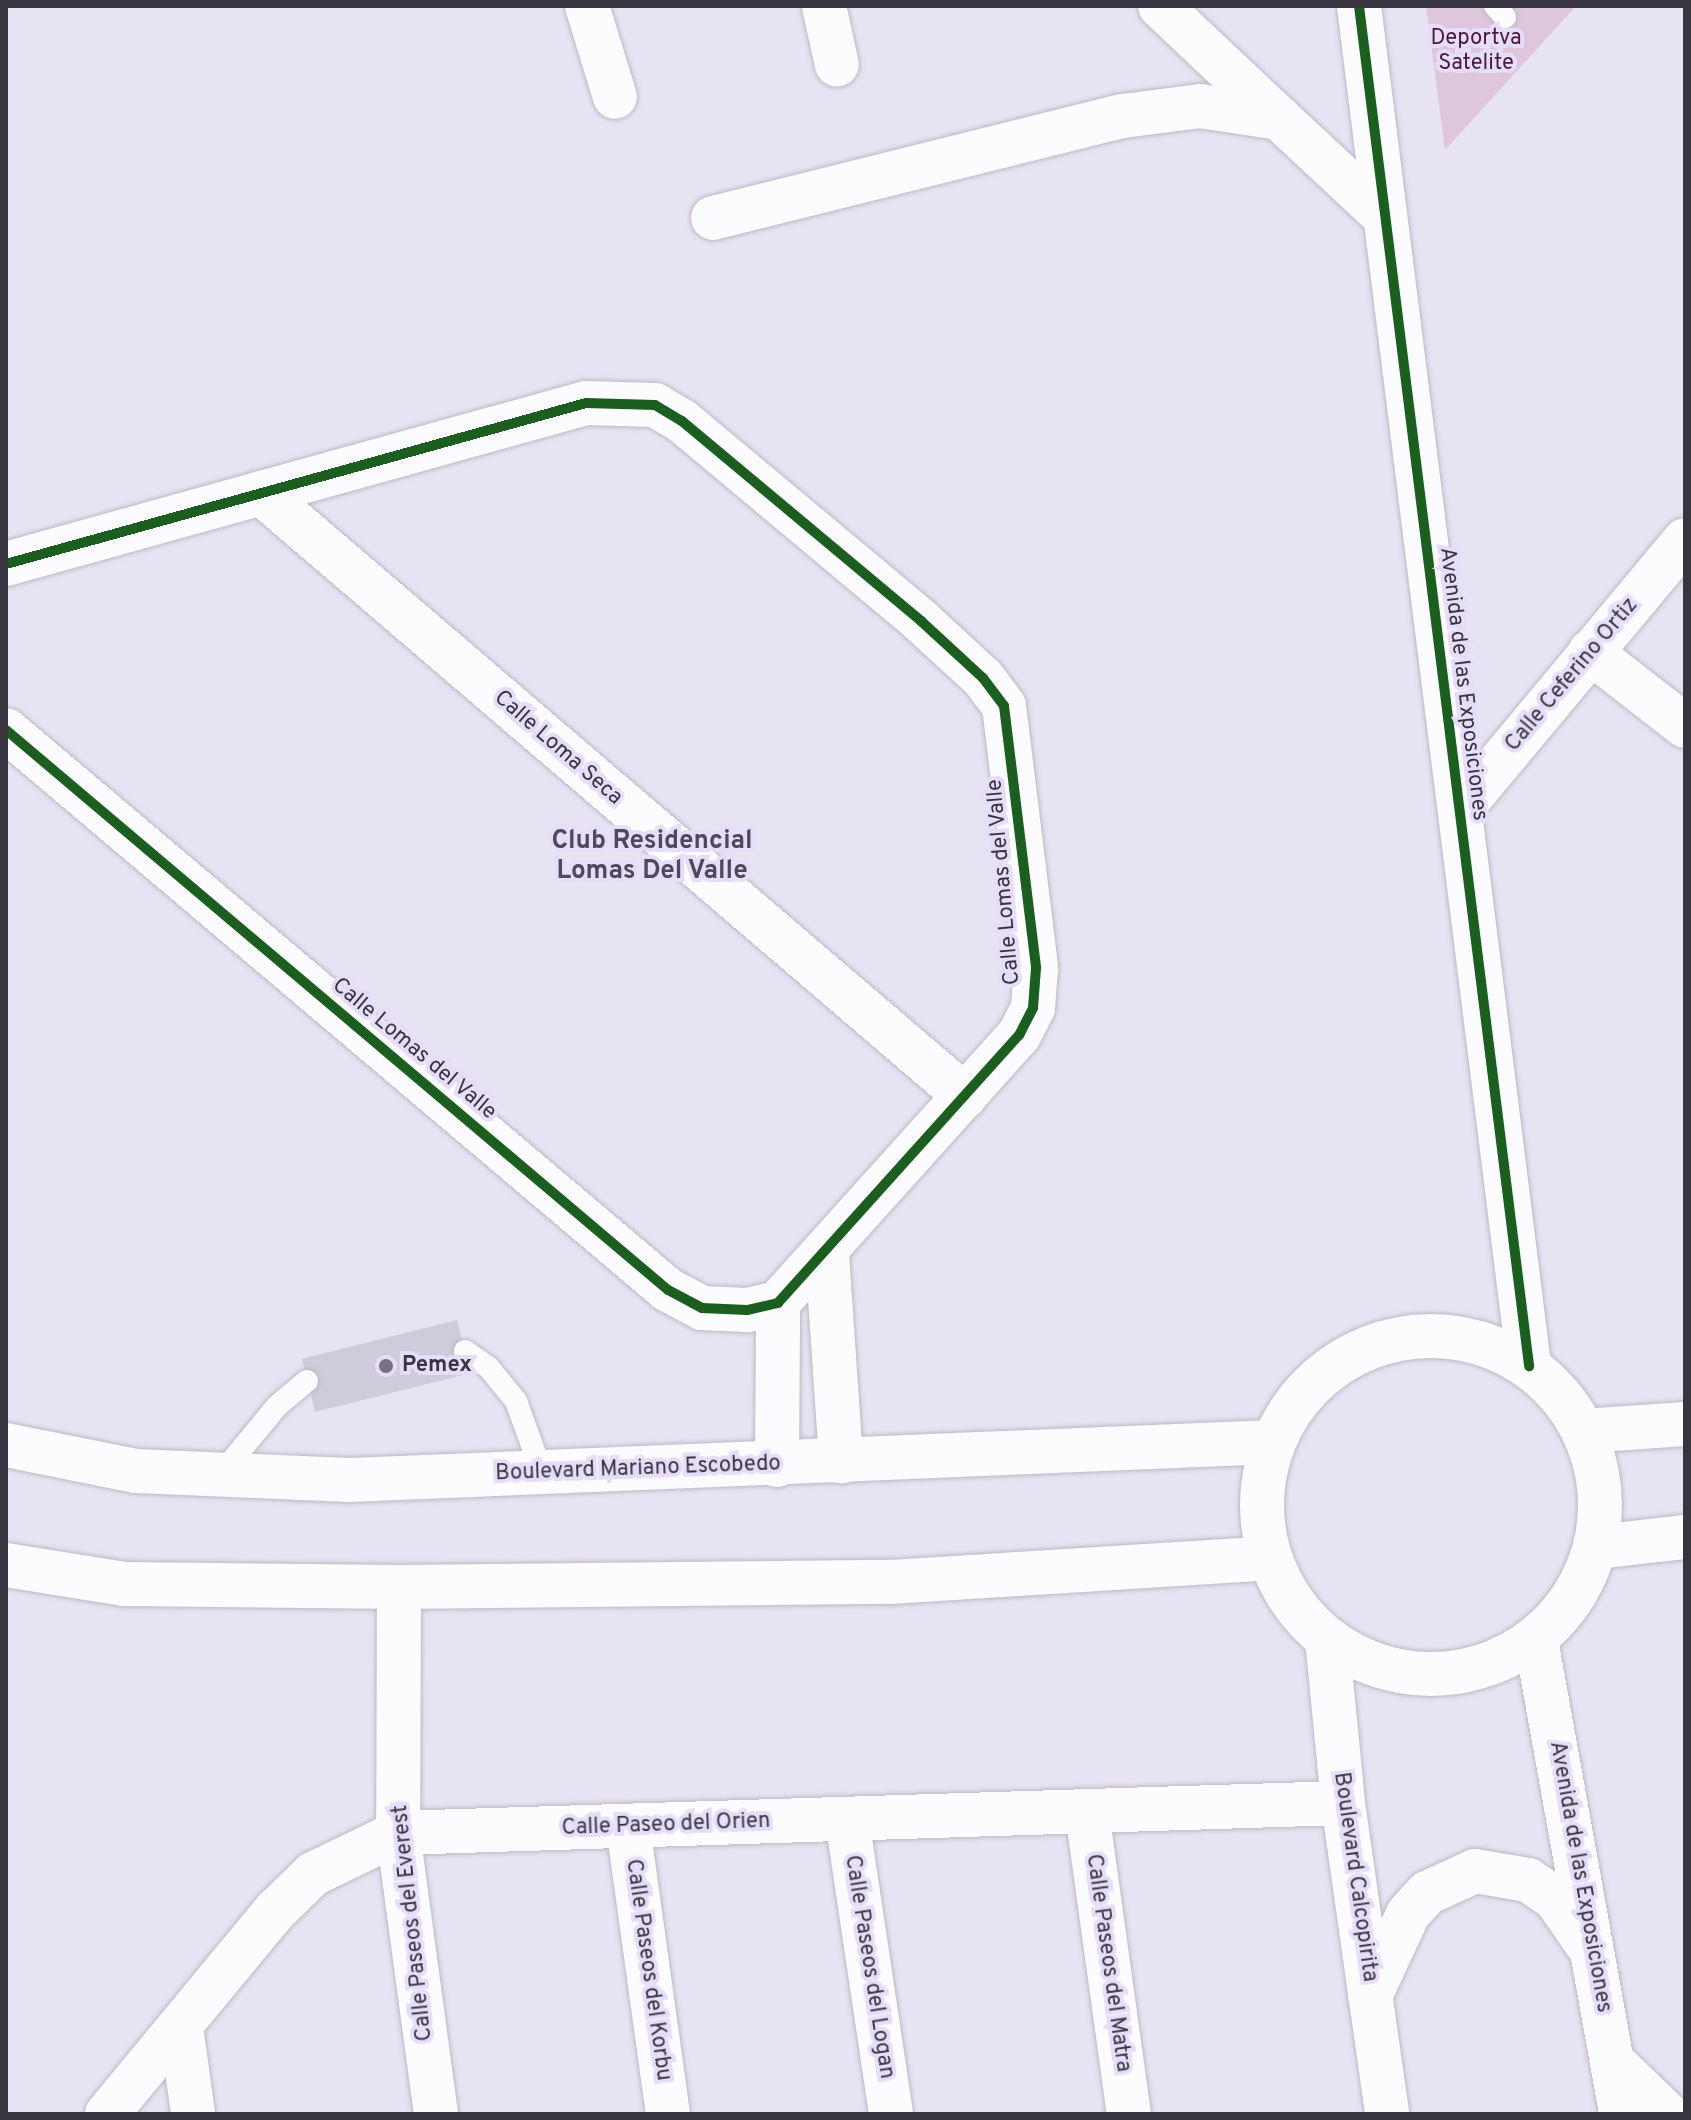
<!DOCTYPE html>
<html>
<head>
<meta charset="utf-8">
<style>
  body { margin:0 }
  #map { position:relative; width:1691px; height:2120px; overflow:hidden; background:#e8e3f3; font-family:Overpass,sans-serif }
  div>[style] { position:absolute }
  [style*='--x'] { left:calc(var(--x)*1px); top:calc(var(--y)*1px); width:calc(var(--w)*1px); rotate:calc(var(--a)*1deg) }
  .green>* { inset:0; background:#dec7dc }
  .building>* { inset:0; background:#ceccdb; transform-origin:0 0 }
  .roads { filter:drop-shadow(0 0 2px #bdb9c5) drop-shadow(0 0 2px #bdb9c5) }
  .lane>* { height:22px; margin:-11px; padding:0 11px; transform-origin:11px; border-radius:11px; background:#fcfbfd }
  .street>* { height:44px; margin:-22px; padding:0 22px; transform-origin:22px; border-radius:22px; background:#fcfbfd }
  .secondary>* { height:44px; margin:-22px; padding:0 22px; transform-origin:22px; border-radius:22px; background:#fcfbfd }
  .secondary>.ring { margin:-22px; padding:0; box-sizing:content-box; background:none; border:44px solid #fcfbfd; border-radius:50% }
  .cycleway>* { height:10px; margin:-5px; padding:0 5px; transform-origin:5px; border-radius:5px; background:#1b5e20 }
  .dots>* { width:22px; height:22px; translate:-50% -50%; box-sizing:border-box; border:4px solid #e6ddf9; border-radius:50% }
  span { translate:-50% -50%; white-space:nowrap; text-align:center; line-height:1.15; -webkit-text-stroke:8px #e6ddf9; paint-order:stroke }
  .park-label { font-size:22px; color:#4a183f }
  .street-label { font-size:22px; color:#383540 }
  .poi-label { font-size:22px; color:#383540; font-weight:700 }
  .left { translate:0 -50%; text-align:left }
  .quarter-label { font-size:26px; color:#4f475f; font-weight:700 }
  .frame { position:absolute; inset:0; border:8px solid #383540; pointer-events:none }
</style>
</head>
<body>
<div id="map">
  <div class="green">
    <div style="clip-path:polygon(1426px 6px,1576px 6px,1445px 150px)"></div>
  </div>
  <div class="building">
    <div style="left:457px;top:1320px;width:55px;height:160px;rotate:76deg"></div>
  </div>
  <div class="roads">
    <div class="lane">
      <div style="--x:1495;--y:6;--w:15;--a:48"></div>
      <div style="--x:465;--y:1351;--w:29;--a:35"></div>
      <div style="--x:489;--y:1368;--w:43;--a:50.7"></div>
      <div style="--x:516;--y:1401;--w:77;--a:70.1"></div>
      <div style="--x:220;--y:1475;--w:89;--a:-50.4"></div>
      <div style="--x:277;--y:1406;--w:39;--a:-40"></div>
    </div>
    <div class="street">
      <div style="--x:587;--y:6;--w:95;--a:72.9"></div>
      <div style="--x:824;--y:6;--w:60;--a:77.6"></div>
      <div style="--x:1160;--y:6;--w:163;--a:43.3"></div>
      <div style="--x:1359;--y:6;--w:1371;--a:82.87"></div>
      <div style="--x:713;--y:218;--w:422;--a:-14"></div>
      <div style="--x:1123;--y:116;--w:78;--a:-7.4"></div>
      <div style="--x:1200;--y:106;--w:80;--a:8.6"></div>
      <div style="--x:1279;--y:118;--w:141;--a:43"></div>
      <div style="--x:261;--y:493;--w:927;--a:40.58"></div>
      <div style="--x:6;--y:564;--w:602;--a:-15.51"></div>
      <div style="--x:586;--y:403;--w:69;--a:1.7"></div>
      <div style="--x:655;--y:405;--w:31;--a:31"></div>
      <div style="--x:682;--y:421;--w:312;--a:39.9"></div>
      <div style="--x:921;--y:621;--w:84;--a:42.6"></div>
      <div style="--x:983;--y:678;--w:35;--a:53"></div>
      <div style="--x:1004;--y:706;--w:264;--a:83"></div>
      <div style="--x:1036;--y:968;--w:40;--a:94.3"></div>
      <div style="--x:1033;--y:1008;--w:30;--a:117"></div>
      <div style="--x:1019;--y:1035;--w:360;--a:132"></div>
      <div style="--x:778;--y:1303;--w:32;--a:167"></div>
      <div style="--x:747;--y:1310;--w:45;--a:-177.5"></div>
      <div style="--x:702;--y:1308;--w:38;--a:-152"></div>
      <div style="--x:668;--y:1290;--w:867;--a:-139.77"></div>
      <div style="--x:1590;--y:652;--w:120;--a:37.9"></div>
      <div style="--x:1460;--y:810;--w:351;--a:-50.2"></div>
      <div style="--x:827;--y:1254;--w:208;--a:86.1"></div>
      <div style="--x:777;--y:1465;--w:162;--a:-89.6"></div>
      <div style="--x:399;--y:1587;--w:246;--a:90.2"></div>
      <div style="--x:398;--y:1833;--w:284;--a:82.3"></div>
      <div style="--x:1087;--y:1812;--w:305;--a:82.1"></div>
      <div style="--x:847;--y:1819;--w:298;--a:81.5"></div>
      <div style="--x:628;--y:1826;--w:291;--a:82.1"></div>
      <div style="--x:181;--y:2026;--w:89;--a:82.2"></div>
      <div style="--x:1613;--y:2062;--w:75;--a:43.9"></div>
      <div style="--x:107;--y:2114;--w:264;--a:-50.4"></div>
      <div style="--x:275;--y:1911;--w:53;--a:-44.2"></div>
      <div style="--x:313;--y:1874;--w:94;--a:-25.8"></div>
      <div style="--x:398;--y:1833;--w:945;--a:-1.82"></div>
    </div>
    <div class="secondary">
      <div class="ring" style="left:1262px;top:1336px;width:294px;height:294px"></div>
      <div style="--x:1584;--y:1431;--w:101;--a:-4"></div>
      <div style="--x:6;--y:1445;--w:133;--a:11.3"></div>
      <div style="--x:136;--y:1471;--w:214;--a:2.4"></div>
      <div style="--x:350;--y:1480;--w:924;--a:-2.36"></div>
      <div style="--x:1597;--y:1547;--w:89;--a:-6.5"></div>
      <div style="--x:6;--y:1565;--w:120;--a:9.1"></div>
      <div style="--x:124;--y:1584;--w:275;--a:0.6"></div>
      <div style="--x:399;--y:1587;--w:492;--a:-0.6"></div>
      <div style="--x:891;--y:1582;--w:379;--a:-3.6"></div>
      <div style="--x:1327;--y:1639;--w:165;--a:84.4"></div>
      <div style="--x:1343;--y:1803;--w:314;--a:81.9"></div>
      <div style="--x:1536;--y:1640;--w:482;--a:79.8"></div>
      <div style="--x:1370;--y:1996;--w:90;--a:-65.1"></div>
      <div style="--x:1408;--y:1914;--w:28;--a:-48"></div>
      <div style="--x:1427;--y:1893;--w:53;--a:-24.6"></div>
      <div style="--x:1475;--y:1871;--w:54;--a:9.6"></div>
      <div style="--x:1528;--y:1880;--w:32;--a:34"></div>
      <div style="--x:1555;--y:1898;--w:55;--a:55.4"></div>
    </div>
  </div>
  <div class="cycleway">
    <div style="--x:1359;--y:6;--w:1371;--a:82.87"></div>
    <div style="--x:6;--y:564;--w:602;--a:-15.51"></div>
    <div style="--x:586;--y:403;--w:69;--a:1.7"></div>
    <div style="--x:655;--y:405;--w:31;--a:31"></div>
    <div style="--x:682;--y:421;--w:312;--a:39.9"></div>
    <div style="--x:921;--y:621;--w:84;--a:42.6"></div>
    <div style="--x:983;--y:678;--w:35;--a:53"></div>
    <div style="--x:1004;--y:706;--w:264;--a:83"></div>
    <div style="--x:1036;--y:968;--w:40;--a:94.3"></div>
    <div style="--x:1033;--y:1008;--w:30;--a:117"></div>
    <div style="--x:1019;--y:1035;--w:360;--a:132"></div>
    <div style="--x:778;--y:1303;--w:32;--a:167"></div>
    <div style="--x:747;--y:1310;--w:45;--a:-177.5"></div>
    <div style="--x:702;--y:1308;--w:38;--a:-152"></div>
    <div style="--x:668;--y:1290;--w:867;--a:-139.77"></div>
  </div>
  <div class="dots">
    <div style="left:386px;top:1366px;background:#76727f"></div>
  </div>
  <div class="park-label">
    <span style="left:1476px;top:51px">Deportva<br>Satelite</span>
  </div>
  <div class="street-label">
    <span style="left:1572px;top:675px;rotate:-50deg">Calle Ceferino Ortiz</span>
    <span style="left:1463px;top:684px;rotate:83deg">Avenida de las Exposiciones</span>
    <span style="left:558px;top:748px;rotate:41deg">Calle Loma Seca</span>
    <span style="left:1004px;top:882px;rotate:-95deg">Calle Lomas del Valle</span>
    <span style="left:414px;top:1049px;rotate:40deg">Calle Lomas del Valle</span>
    <span style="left:638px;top:1469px;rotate:-2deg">Boulevard Mariano Escobedo</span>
    <span style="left:666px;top:1825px;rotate:-2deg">Calle Paseo del Orien</span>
    <span style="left:1355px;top:1877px;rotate:82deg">Boulevard Calcopirita</span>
    <span style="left:1580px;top:1877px;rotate:80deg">Avenida de las Exposiciones</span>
    <span style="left:413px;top:1923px;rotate:-96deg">Calle Paseos del Everest</span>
    <span style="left:1108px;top:1963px;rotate:82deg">Calle Paseos del Matra</span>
    <span style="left:869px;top:1967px;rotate:81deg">Calle Paseos del Logan</span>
    <span style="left:648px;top:1970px;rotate:82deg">Calle Paseos del Korbu</span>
  </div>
  <div class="poi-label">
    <span class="left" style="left:402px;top:1366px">Pemex</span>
  </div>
  <div class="quarter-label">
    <span style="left:652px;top:857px">Club Residencial<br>Lomas Del Valle</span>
  </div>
  <div class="frame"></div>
</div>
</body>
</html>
